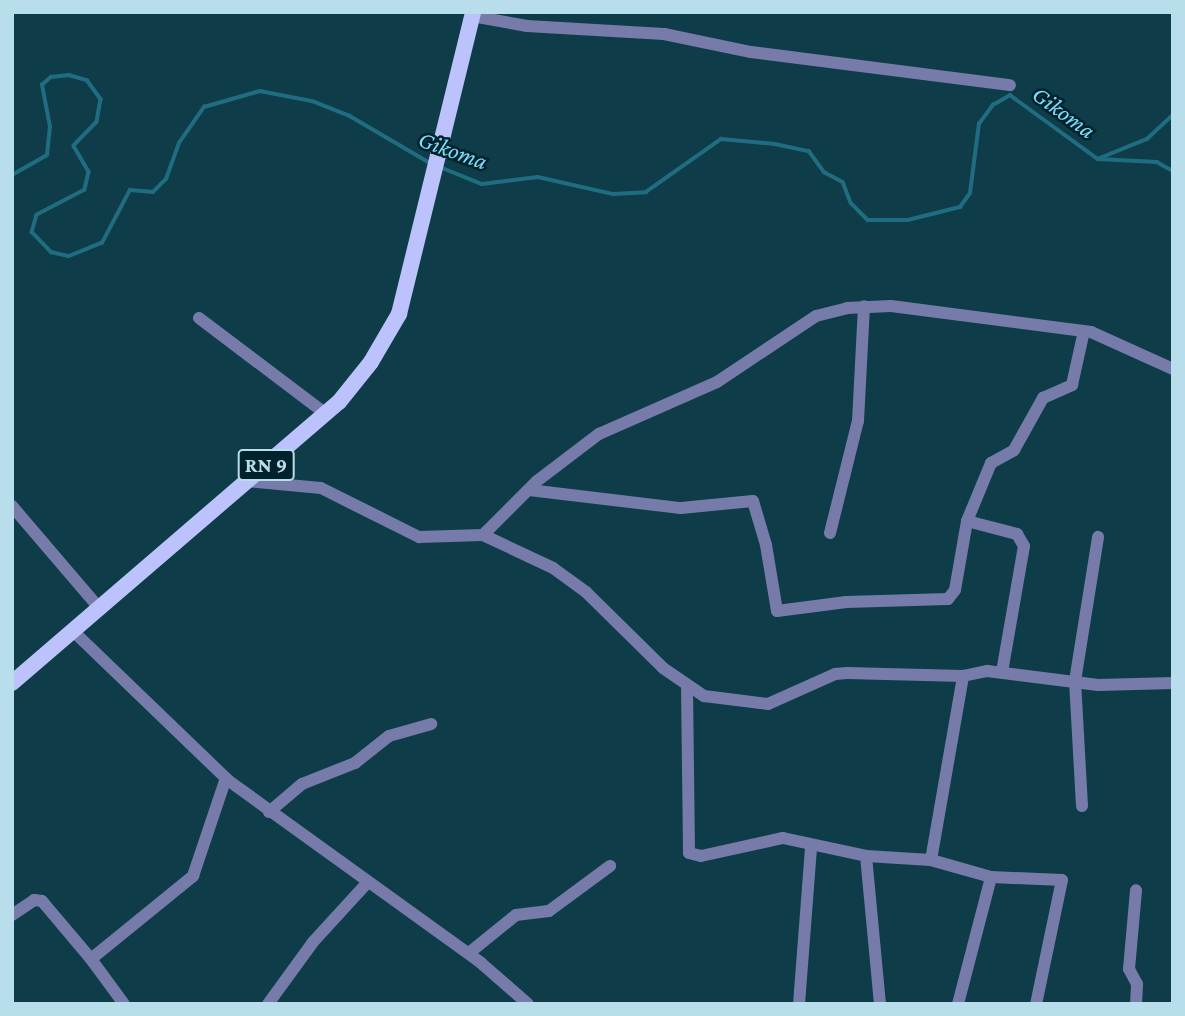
<!DOCTYPE html>
<html>
<head>
<meta charset="utf-8">
<style>
  body { margin:0 }
  #map { position:relative; width:1185px; height:1016px; overflow:hidden; background:#0e3c49; font-family:"Crimson Pro",serif }
  div>[style] { position:absolute }
  [style*='--x'] { left:calc(var(--x)*1px); top:calc(var(--y)*1px); width:calc(var(--w)*1px); rotate:calc(var(--a)*1deg) }
  .stream>* { height:3.5px; margin:-1.75px; padding:0 1.75px; transform-origin:1.75px; border-radius:1.75px; background:#206d82 }
  .minor>* { height:12px; margin:-6px; padding:0 6px; transform-origin:6px; border-radius:6px; background:#767ba9 }
  .major>* { height:16px; margin:-8px; padding:0 8px; transform-origin:8px; border-radius:8px; background:#bcc3fc }
  span { translate:-50% -50%; white-space:nowrap; text-align:center; line-height:1.15; -webkit-text-stroke:5px #00222c; paint-order:stroke }
  .shield-label span { padding:2px 5px; background:#00222c; border:2px solid; border-radius:5px; -webkit-text-stroke-width:0 }
  .shield-label { font-size:21px; color:#b8deeb; font-weight:700 }
  .water-label { font-size:24px; color:#79defc; font-style:italic }
  .frame { position:absolute; inset:0; border:14px solid #b8deeb; pointer-events:none }
</style>
</head>
<body>
<div id="map">
  <div class="stream">
    <div style="--x:1100;--y:158;--w:51;--a:-22"></div>
    <div style="--x:1147;--y:139;--w:35;--a:-43"></div>
    <div style="--x:440;--y:167;--w:45;--a:22"></div>
    <div style="--x:482;--y:184;--w:56;--a:-7.1"></div>
    <div style="--x:538;--y:177;--w:77;--a:12.8"></div>
    <div style="--x:613;--y:194;--w:33;--a:-3"></div>
    <div style="--x:646;--y:192;--w:92;--a:-35.2"></div>
    <div style="--x:721;--y:139;--w:54;--a:5.3"></div>
    <div style="--x:775;--y:144;--w:35;--a:12"></div>
    <div style="--x:809;--y:151;--w:26;--a:54"></div>
    <div style="--x:824;--y:172;--w:21;--a:28"></div>
    <div style="--x:843;--y:182;--w:22;--a:69"></div>
    <div style="--x:851;--y:203;--w:24;--a:45"></div>
    <div style="--x:868;--y:220;--w:40;--a:0"></div>
    <div style="--x:908;--y:220;--w:54;--a:-14"></div>
    <div style="--x:960;--y:207;--w:17;--a:-54"></div>
    <div style="--x:970;--y:193;--w:70;--a:-82.6"></div>
    <div style="--x:979;--y:124;--w:24;--a:-54"></div>
    <div style="--x:993;--y:105;--w:20;--a:-30"></div>
    <div style="--x:1010;--y:95;--w:109;--a:36"></div>
    <div style="--x:1098;--y:159;--w:59;--a:2.9"></div>
    <div style="--x:1157;--y:162;--w:18;--a:29"></div>
    <div style="--x:12;--y:175;--w:40;--a:-29.7"></div>
    <div style="--x:47;--y:155;--w:28;--a:-84"></div>
    <div style="--x:50;--y:127;--w:43;--a:-100.8"></div>
    <div style="--x:42;--y:85;--w:12;--a:-42"></div>
    <div style="--x:51;--y:77;--w:18;--a:-6"></div>
    <div style="--x:69;--y:75;--w:19;--a:16"></div>
    <div style="--x:87;--y:80;--w:24;--a:54"></div>
    <div style="--x:101;--y:99;--w:23;--a:100"></div>
    <div style="--x:97;--y:122;--w:33;--a:134"></div>
    <div style="--x:74;--y:146;--w:30;--a:60"></div>
    <div style="--x:89;--y:172;--w:18;--a:103"></div>
    <div style="--x:85;--y:190;--w:54;--a:152.5"></div>
    <div style="--x:37;--y:215;--w:18;--a:106"></div>
    <div style="--x:32;--y:232;--w:28;--a:46"></div>
    <div style="--x:51;--y:252;--w:18;--a:13"></div>
    <div style="--x:69;--y:256;--w:35;--a:-22"></div>
    <div style="--x:102;--y:243;--w:60;--a:-62.2"></div>
    <div style="--x:130;--y:190;--w:23;--a:5"></div>
    <div style="--x:153;--y:192;--w:18;--a:-45"></div>
    <div style="--x:166;--y:179;--w:38;--a:-70"></div>
    <div style="--x:179;--y:143;--w:44;--a:-55.2"></div>
    <div style="--x:204;--y:107;--w:58;--a:-15.9"></div>
    <div style="--x:260;--y:91;--w:53;--a:10.9"></div>
    <div style="--x:312;--y:101;--w:41;--a:21.5"></div>
    <div style="--x:350;--y:116;--w:93;--a:30.4"></div>
  </div>
  <div class="minor">
    <div style="--x:472;--y:16;--w:56;--a:10.3"></div>
    <div style="--x:527;--y:26;--w:137;--a:3.3"></div>
    <div style="--x:664;--y:34;--w:89;--a:11.7"></div>
    <div style="--x:751;--y:52;--w:261;--a:7.3"></div>
    <div style="--x:199;--y:318;--w:159;--a:37.1"></div>
    <div style="--x:246;--y:481;--w:75;--a:5.3"></div>
    <div style="--x:321;--y:488;--w:110;--a:26.6"></div>
    <div style="--x:419;--y:537;--w:64;--a:-1.8"></div>
    <div style="--x:483;--y:535;--w:76;--a:-45"></div>
    <div style="--x:537;--y:481;--w:78;--a:-37.2"></div>
    <div style="--x:599;--y:434;--w:129;--a:-23.8"></div>
    <div style="--x:717;--y:382;--w:119;--a:-33.7"></div>
    <div style="--x:816;--y:316;--w:32;--a:-14"></div>
    <div style="--x:847;--y:308;--w:44;--a:-2.6"></div>
    <div style="--x:891;--y:306;--w:202;--a:7.4"></div>
    <div style="--x:1091;--y:332;--w:90;--a:24.3"></div>
    <div style="--x:529;--y:490;--w:153;--a:6.8"></div>
    <div style="--x:681;--y:508;--w:72;--a:-5.6"></div>
    <div style="--x:753;--y:501;--w:46;--a:73.5"></div>
    <div style="--x:766;--y:545;--w:67;--a:80.5"></div>
    <div style="--x:777;--y:611;--w:70;--a:-7.4"></div>
    <div style="--x:846;--y:602;--w:102;--a:-1.7"></div>
    <div style="--x:948;--y:599;--w:11;--a:-52"></div>
    <div style="--x:955;--y:590;--w:70;--a:-80.1"></div>
    <div style="--x:967;--y:521;--w:52;--a:14.6"></div>
    <div style="--x:1017;--y:534;--w:14;--a:60"></div>
    <div style="--x:1024;--y:546;--w:128;--a:99.9"></div>
    <div style="--x:12;--y:506;--w:135;--a:49.5"></div>
    <div style="--x:967;--y:521;--w:63;--a:-67.5"></div>
    <div style="--x:991;--y:463;--w:26;--a:-29"></div>
    <div style="--x:1014;--y:450;--w:60;--a:-60.9"></div>
    <div style="--x:1043;--y:398;--w:32;--a:-24"></div>
    <div style="--x:1072;--y:385;--w:55;--a:-77.5"></div>
    <div style="--x:830;--y:533;--w:115;--a:-76"></div>
    <div style="--x:858;--y:421;--w:115;--a:-87"></div>
    <div style="--x:483;--y:535;--w:77;--a:25.2"></div>
    <div style="--x:553;--y:568;--w:41;--a:36"></div>
    <div style="--x:586;--y:592;--w:108;--a:44.6"></div>
    <div style="--x:663;--y:668;--w:50;--a:34.3"></div>
    <div style="--x:704;--y:696;--w:64;--a:7.1"></div>
    <div style="--x:768;--y:704;--w:73;--a:-24.1"></div>
    <div style="--x:835;--y:674;--w:12;--a:-5"></div>
    <div style="--x:847;--y:673;--w:116;--a:1.5"></div>
    <div style="--x:963;--y:676;--w:25;--a:-12"></div>
    <div style="--x:987;--y:671;--w:112;--a:7.2"></div>
    <div style="--x:1098;--y:685;--w:75;--a:-1.5"></div>
    <div style="--x:73;--y:631;--w:216;--a:43.9"></div>
    <div style="--x:229;--y:781;--w:311;--a:35.8"></div>
    <div style="--x:481;--y:963;--w:62;--a:41.1"></div>
    <div style="--x:687;--y:687;--w:166;--a:89.3"></div>
    <div style="--x:689;--y:853;--w:12;--a:14"></div>
    <div style="--x:701;--y:856;--w:84;--a:-12.4"></div>
    <div style="--x:783;--y:838;--w:85;--a:12.2"></div>
    <div style="--x:866;--y:856;--w:149;--a:84.6"></div>
    <div style="--x:1082;--y:806;--w:125;--a:-93.2"></div>
    <div style="--x:1075;--y:681;--w:146;--a:-80.9"></div>
    <div style="--x:269;--y:812;--w:43;--a:-40.3"></div>
    <div style="--x:302;--y:784;--w:57;--a:-21.6"></div>
    <div style="--x:355;--y:763;--w:43;--a:-38.5"></div>
    <div style="--x:389;--y:736;--w:44;--a:-15.9"></div>
    <div style="--x:866;--y:856;--w:65;--a:3.5"></div>
    <div style="--x:991;--y:877;--w:71;--a:2.4"></div>
    <div style="--x:1062;--y:880;--w:127;--a:101.8"></div>
    <div style="--x:12;--y:915;--w:27;--a:-34"></div>
    <div style="--x:34;--y:900;--w:8;--a:7"></div>
    <div style="--x:42;--y:901;--w:76;--a:49.8"></div>
    <div style="--x:469;--y:953;--w:60;--a:-39"></div>
    <div style="--x:516;--y:915;--w:33;--a:-7"></div>
    <div style="--x:549;--y:911;--w:76;--a:-36.4"></div>
    <div style="--x:124;--y:1004;--w:56;--a:-126.3"></div>
    <div style="--x:91;--y:959;--w:132;--a:-39.1"></div>
    <div style="--x:193;--y:876;--w:103;--a:-71.4"></div>
    <div style="--x:268;--y:1004;--w:77;--a:-54"></div>
    <div style="--x:313;--y:942;--w:80;--a:-47.5"></div>
    <div style="--x:799;--y:1004;--w:157;--a:-85.6"></div>
    <div style="--x:958;--y:1004;--w:131;--a:-75.4"></div>
    <div style="--x:991;--y:877;--w:62;--a:-164.2"></div>
    <div style="--x:931;--y:860;--w:187;--a:-80.1"></div>
    <div style="--x:1136;--y:1004;--w:20;--a:-87"></div>
    <div style="--x:1137;--y:984;--w:17;--a:-118"></div>
    <div style="--x:1129;--y:969;--w:79;--a:-84.9"></div>
  </div>
  <div class="major">
    <div style="--x:12;--y:683;--w:431;--a:-40.7"></div>
    <div style="--x:339;--y:402;--w:51;--a:-51.3"></div>
    <div style="--x:371;--y:362;--w:56;--a:-59.7"></div>
    <div style="--x:399;--y:314;--w:311;--a:-76.2"></div>
  </div>
  <div class="shield-label">
    <span style="left:266px;top:465px">RN 9</span>
  </div>
  <div class="water-label">
    <span style="left:1064px;top:112px;rotate:36deg">Gikoma</span>
    <span style="left:453px;top:150px;rotate:20deg">Gikoma</span>
  </div>
  <div class="frame"></div>
</div>
</body>
</html>
